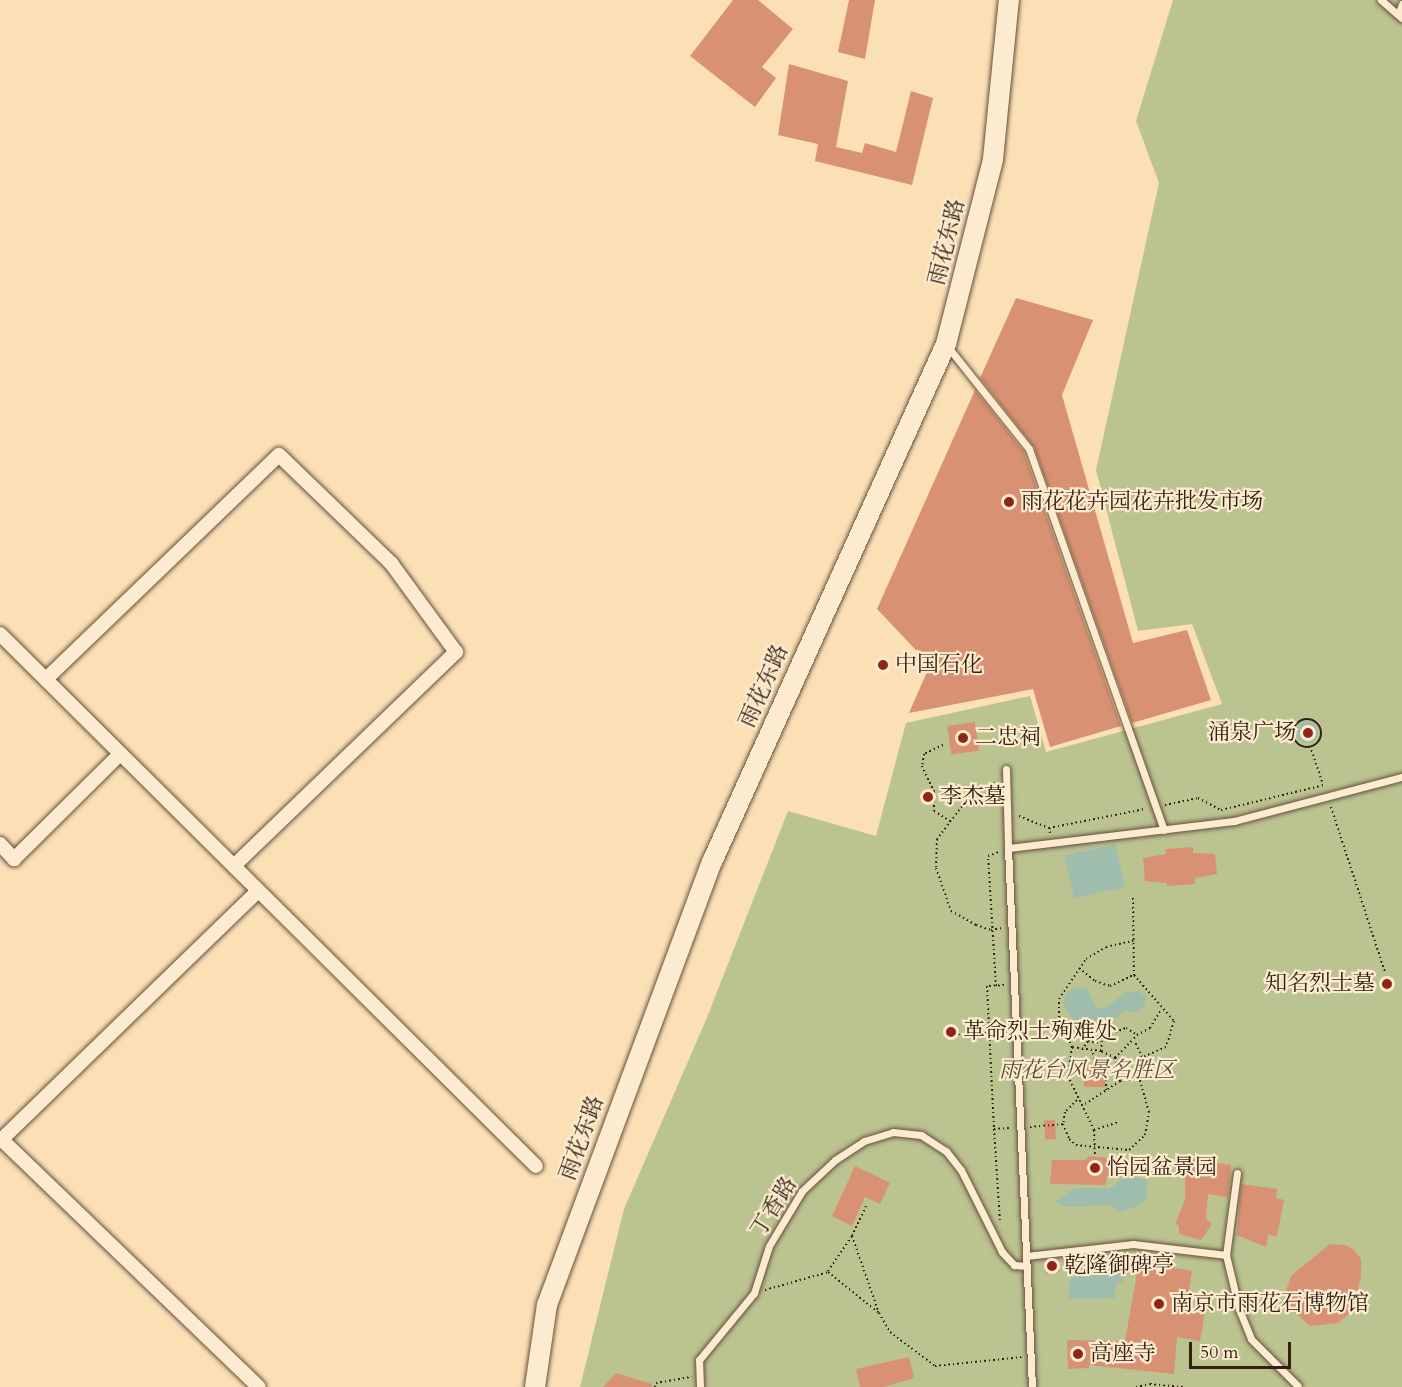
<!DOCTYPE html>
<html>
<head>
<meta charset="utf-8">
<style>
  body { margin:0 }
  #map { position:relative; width:1402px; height:1387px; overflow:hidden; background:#fbe0b5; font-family:Cardo,"Noto Serif SC",serif }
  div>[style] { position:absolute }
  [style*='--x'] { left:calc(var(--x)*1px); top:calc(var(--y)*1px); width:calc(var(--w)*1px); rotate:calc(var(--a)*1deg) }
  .green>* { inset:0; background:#bbc391 }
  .water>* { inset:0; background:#9fbdad; transform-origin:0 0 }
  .round { border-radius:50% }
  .building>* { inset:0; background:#d89273; transform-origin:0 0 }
  .path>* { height:2px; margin-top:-1px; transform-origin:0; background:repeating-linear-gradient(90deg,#332013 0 1.5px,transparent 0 4.5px) }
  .path>.ring { margin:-1px; padding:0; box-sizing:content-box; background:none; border:2px solid #332013; border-radius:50% }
  .roads { filter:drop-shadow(0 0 2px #65503c) drop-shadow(0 0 2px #65503c) }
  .service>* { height:7px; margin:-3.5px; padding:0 3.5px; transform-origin:3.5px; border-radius:3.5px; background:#fcebcf }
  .minor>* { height:14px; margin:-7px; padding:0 7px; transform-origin:7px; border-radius:7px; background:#fcebcf }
  .secondary>* { height:20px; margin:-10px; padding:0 10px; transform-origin:10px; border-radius:10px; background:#fcebcf }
  .dots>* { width:16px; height:16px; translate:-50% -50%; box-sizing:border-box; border:3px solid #fcebcf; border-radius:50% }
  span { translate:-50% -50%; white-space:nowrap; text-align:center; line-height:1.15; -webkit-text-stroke:4.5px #fcebcf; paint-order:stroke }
  .street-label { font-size:22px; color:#332013 }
  .poi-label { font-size:22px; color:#332013 }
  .left { translate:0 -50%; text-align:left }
  .right { translate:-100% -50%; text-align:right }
  .park-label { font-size:22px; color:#5c5139; font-style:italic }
  .scale { position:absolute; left:1189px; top:1342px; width:102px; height:27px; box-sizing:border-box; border:3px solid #332013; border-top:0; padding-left:8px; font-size:18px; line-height:21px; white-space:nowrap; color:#332013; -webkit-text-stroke:4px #fcebcf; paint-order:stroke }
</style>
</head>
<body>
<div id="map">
  <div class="green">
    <div style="clip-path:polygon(1173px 0,1402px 0,1402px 1387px,580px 1387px,624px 1209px,706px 1020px,788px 811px,876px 836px,906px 723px,1030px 696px,1046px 752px,1222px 704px,1192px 624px,1138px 631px,1096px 470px,1159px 183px,1136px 121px)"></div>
  </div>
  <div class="water">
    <div class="round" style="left:1296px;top:721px;width:22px;height:22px"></div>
    <div style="left:1115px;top:844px;width:44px;height:52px;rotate:77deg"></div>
    <div style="clip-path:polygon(1075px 987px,1087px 989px,1097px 1008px,1106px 1007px,1127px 992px,1139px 991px,1146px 997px,1144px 1007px,1137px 1012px,1125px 1011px,1113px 1020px,1099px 1018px,1093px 1023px,1075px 1023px,1063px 1003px,1067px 992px)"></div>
    <div style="clip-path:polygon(1141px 1178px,1147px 1181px,1146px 1197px,1140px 1205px,1121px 1212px,1110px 1205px,1069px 1207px,1054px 1202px,1075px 1188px,1111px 1188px,1121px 1179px)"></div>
    <div style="clip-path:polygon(1120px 1253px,1126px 1259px,1123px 1282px,1116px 1283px,1115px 1298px,1068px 1299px,1073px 1257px)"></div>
  </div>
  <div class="building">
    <div style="clip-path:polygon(733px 0,758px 0,793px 29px,762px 67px,776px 78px,755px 107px,690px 56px)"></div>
    <div style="clip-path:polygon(849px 0,875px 0,865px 59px,838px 52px)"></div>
    <div style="clip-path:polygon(789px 64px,848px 81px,836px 147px,862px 153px,865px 143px,896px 152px,911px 91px,933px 98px,912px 185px,815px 161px,818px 144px,778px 135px)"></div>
    <div style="clip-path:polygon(1016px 298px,1093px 320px,1062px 395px,1133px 643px,1187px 630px,1211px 700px,1132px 723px,1034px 447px,980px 378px)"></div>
    <div style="clip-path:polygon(975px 390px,1024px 452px,1121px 726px,1050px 747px,1033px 689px,909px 713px,930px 665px,877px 609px)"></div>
    <div style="left:975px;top:722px;width:29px;height:28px;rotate:82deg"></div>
    <div style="clip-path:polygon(1193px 847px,1193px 853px,1215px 854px,1217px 874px,1195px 878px,1195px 884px,1167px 886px,1167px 883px,1145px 881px,1143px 858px,1166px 854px,1165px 849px)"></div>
    <div style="left:1084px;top:1066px;width:21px;height:21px"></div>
    <div style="left:1055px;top:1120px;width:19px;height:11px;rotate:87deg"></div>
    <div style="clip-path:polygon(1089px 1156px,1139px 1161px,1138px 1177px,1107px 1176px,1106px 1185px,1050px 1184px,1052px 1160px,1085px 1160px)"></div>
    <div style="clip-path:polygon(1185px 1158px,1231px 1165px,1228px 1197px,1208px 1194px,1206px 1218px,1212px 1224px,1201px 1240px,1179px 1234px,1179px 1225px,1175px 1224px,1185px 1200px)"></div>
    <div style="clip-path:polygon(855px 1166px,890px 1183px,880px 1204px,865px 1197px,852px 1226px,832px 1216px)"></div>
    <div style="clip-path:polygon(1241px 1184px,1277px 1189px,1276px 1198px,1284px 1200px,1277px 1236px,1268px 1235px,1266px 1247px,1237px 1235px)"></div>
    <div style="clip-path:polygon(1330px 1244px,1346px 1245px,1354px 1250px,1361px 1259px,1361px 1278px,1352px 1311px,1338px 1323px,1310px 1326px,1292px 1310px,1286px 1290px,1292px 1275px)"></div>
    <div style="left:1058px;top:1259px;width:13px;height:14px;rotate:81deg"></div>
    <div style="clip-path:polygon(1139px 1262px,1192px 1271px,1186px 1309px,1205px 1312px,1200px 1341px,1177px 1337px,1174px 1374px,1089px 1365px,1089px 1368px,1068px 1369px,1067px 1340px,1125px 1341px)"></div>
    <div style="clip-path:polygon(909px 1357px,914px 1378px,884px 1387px,860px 1387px,856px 1369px)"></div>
    <div style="clip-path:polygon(616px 1373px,652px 1384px,652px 1387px,603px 1387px)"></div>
  </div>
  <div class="path">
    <div class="ring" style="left:1293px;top:719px;width:26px;height:26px"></div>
    <div style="--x:943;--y:745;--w:21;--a:155"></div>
    <div style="--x:924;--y:754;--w:12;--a:99"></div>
    <div style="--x:922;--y:766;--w:29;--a:65"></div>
    <div style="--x:934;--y:792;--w:19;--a:90"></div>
    <div style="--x:934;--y:811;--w:19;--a:32"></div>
    <div style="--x:1310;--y:746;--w:40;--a:71.1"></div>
    <div style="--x:995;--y:783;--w:24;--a:158"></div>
    <div style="--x:973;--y:792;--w:59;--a:127.5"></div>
    <div style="--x:937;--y:839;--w:29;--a:92"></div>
    <div style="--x:936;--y:868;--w:46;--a:70.8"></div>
    <div style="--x:951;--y:911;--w:29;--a:29"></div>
    <div style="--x:976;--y:925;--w:16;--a:18"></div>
    <div style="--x:991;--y:930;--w:11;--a:-10"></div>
    <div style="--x:1165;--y:805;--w:34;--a:-12"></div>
    <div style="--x:1198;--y:798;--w:26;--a:28"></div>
    <div style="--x:1221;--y:810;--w:106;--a:-13.6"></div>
    <div style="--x:1331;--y:807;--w:174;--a:71.9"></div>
    <div style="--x:1019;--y:816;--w:32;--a:22"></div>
    <div style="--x:1050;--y:833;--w:5;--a:-101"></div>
    <div style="--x:1049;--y:828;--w:98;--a:-11.2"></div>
    <div style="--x:1133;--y:898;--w:77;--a:89.3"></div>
    <div style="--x:1134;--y:975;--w:61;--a:49"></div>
    <div style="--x:1174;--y:1021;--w:27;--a:107"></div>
    <div style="--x:1166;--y:1047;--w:26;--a:157"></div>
    <div style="--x:1079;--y:968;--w:21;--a:39"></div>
    <div style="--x:1095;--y:981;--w:16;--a:18"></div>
    <div style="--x:1110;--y:986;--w:26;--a:-25"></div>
    <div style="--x:1004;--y:985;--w:17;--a:177"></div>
    <div style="--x:987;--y:986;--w:143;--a:87.2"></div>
    <div style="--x:994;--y:1129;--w:15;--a:-4"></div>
    <div style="--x:996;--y:986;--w:130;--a:-93.5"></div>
    <div style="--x:988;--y:856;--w:12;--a:-20"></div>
    <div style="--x:958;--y:1034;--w:32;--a:-2"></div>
    <div style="--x:1072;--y:1047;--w:29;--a:98"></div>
    <div style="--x:1068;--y:1076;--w:60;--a:64.3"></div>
    <div style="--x:1094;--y:1130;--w:26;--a:88"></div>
    <div style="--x:1082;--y:1050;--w:11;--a:-56"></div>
    <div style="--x:1088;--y:1041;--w:13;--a:9"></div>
    <div style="--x:1101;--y:1051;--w:13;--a:-86"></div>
    <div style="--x:1102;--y:1038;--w:10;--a:-24"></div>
    <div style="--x:1111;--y:1034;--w:16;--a:-22"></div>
    <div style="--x:1126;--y:1028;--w:13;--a:32"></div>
    <div style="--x:1093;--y:1053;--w:8;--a:76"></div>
    <div style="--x:1095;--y:1061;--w:12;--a:24"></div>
    <div style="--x:1106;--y:1066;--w:27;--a:90"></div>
    <div style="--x:1115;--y:1058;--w:32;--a:-46"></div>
    <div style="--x:1137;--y:1035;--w:15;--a:-28"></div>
    <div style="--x:1150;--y:1028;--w:21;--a:-59"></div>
    <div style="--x:1120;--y:1081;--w:24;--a:-102"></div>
    <div style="--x:1115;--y:1058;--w:16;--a:-153"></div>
    <div style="--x:1101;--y:1051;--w:29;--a:-172"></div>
    <div style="--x:1072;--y:1047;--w:33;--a:-113"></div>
    <div style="--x:1059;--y:1017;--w:18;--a:-90"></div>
    <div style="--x:1059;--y:999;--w:48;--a:-56"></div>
    <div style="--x:1086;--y:959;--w:23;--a:-31"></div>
    <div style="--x:1106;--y:947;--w:28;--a:-13"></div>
    <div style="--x:1077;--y:1100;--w:17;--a:135"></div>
    <div style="--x:1065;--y:1112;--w:12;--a:99"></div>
    <div style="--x:1063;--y:1124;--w:16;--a:68"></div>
    <div style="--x:1069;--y:1139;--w:9;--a:41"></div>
    <div style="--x:1076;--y:1145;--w:53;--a:5.4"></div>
    <div style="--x:1129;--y:1150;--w:22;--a:-43"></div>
    <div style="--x:1145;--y:1135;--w:23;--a:-80"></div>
    <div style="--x:1149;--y:1112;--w:35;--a:-106"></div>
    <div style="--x:1085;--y:1104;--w:42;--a:-33.3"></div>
    <div style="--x:1120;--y:1081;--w:19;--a:-9"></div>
    <div style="--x:1139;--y:1078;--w:21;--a:-82"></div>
    <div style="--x:1142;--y:1057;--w:17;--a:-115"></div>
    <div style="--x:1030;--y:1127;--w:33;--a:-5"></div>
    <div style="--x:994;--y:1129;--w:93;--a:86.3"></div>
    <div style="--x:1094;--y:1130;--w:26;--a:-18"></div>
    <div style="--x:866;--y:1206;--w:33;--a:115"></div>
    <div style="--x:852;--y:1236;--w:82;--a:70.7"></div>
    <div style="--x:828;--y:1271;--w:42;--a:-55.6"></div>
    <div style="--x:765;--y:1290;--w:66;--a:-15.9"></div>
    <div style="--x:828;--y:1272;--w:65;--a:38.8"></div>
    <div style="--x:879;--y:1313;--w:22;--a:60"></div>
    <div style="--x:890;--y:1332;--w:56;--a:37.1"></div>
    <div style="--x:935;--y:1366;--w:87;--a:-5.9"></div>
    <div style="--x:655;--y:1387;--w:4;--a:-76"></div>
    <div style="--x:656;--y:1383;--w:36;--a:-10"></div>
    <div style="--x:1136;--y:1387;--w:14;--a:-12"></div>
    <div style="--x:1150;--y:1384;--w:33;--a:5"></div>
  </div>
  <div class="roads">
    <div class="service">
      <div style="--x:1381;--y:0;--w:28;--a:41"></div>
      <div style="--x:1398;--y:14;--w:11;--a:-68"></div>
      <div style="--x:948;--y:347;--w:130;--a:51.5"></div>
      <div style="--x:1029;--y:449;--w:404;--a:70.5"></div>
      <div style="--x:1006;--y:769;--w:79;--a:88.5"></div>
      <div style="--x:1237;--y:1173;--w:83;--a:97.6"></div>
      <div style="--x:1226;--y:1255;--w:56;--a:76.5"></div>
      <div style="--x:1239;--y:1309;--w:32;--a:68"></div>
      <div style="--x:1251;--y:1339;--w:66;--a:45"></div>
      <div style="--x:1026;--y:1256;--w:108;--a:-6.4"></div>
      <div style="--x:1133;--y:1244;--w:94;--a:6.7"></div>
      <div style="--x:700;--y:1387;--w:27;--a:-92"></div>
      <div style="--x:699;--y:1360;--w:87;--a:-50.6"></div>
      <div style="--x:754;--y:1293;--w:49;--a:-72.3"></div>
      <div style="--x:769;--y:1246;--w:64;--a:-59"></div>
      <div style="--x:802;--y:1191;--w:45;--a:-43.2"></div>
      <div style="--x:835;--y:1160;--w:35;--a:-33"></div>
      <div style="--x:864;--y:1141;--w:30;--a:-17"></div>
      <div style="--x:893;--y:1132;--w:28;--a:6"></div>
      <div style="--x:921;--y:1135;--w:30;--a:33"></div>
      <div style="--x:946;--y:1151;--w:24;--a:52"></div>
      <div style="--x:961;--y:1170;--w:92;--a:63.4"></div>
      <div style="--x:1002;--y:1252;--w:18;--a:47"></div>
      <div style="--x:1014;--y:1265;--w:13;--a:4"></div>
      <div style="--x:1032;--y:1387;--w:540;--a:-92.55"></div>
      <div style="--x:1008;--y:848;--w:228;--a:-6.8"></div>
      <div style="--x:1234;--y:821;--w:174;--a:-14.7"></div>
    </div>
    <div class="minor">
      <div style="--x:0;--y:634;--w:755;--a:44.79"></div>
      <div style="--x:46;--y:679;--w:323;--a:-43.9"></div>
      <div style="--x:279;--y:455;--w:156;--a:44"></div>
      <div style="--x:391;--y:563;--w:110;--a:53.9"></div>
      <div style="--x:456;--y:652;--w:308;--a:136.1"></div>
      <div style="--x:0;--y:844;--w:21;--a:47"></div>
      <div style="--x:14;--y:859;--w:148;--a:-44.7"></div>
      <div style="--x:0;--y:1138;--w:359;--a:43.9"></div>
      <div style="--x:0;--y:1141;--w:358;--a:-44.1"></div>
    </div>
    <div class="secondary">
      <div style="--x:535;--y:1387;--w:83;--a:-81.7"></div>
      <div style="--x:547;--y:1305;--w:473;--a:-69.6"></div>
      <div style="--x:712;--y:862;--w:568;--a:-65.69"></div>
      <div style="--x:946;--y:344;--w:191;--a:-75.7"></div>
      <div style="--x:993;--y:159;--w:160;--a:-84.3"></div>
    </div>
  </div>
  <div class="dots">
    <div style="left:1009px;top:502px;background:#8f2418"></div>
    <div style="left:883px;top:665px;background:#8f2418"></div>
    <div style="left:1308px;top:733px;background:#8f2418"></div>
    <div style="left:963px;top:738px;background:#8f2418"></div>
    <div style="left:928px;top:797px;background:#8f2418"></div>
    <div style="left:1387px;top:984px;background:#8f2418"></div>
    <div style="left:951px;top:1032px;background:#8f2418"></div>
    <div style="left:1095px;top:1168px;background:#8f2418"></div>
    <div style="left:1052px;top:1266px;background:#8f2418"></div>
    <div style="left:1159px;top:1304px;background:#8f2418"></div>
    <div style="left:1078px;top:1354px;background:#8f2418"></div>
  </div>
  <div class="street-label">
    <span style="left:947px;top:242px;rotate:-76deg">雨花东路</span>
    <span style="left:764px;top:686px;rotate:-66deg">雨花东路</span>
    <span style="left:582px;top:1138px;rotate:-70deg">雨花东路</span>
    <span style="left:774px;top:1207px;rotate:-58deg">丁香路</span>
  </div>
  <div class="poi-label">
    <span class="left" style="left:1021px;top:502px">雨花花卉园花卉批发市场</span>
    <span class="left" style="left:895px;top:665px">中国石化</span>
    <span class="right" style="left:1296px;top:733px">涌泉广场</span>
    <span class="left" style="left:975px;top:738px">二忠祠</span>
    <span class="left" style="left:940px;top:797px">李杰墓</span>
    <span class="right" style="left:1375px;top:984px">知名烈士墓</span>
    <span class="left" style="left:963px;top:1032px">革命烈士殉难处</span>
    <span class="left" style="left:1107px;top:1168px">怡园盆景园</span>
    <span class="left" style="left:1064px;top:1266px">乾隆御碑亭</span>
    <span class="left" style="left:1171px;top:1304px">南京市雨花石博物馆</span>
    <span class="left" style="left:1090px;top:1354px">高座寺</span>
  </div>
  <div class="park-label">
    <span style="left:1087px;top:1071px">雨花台风景名胜区</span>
  </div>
  <div class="scale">50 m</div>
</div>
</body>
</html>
